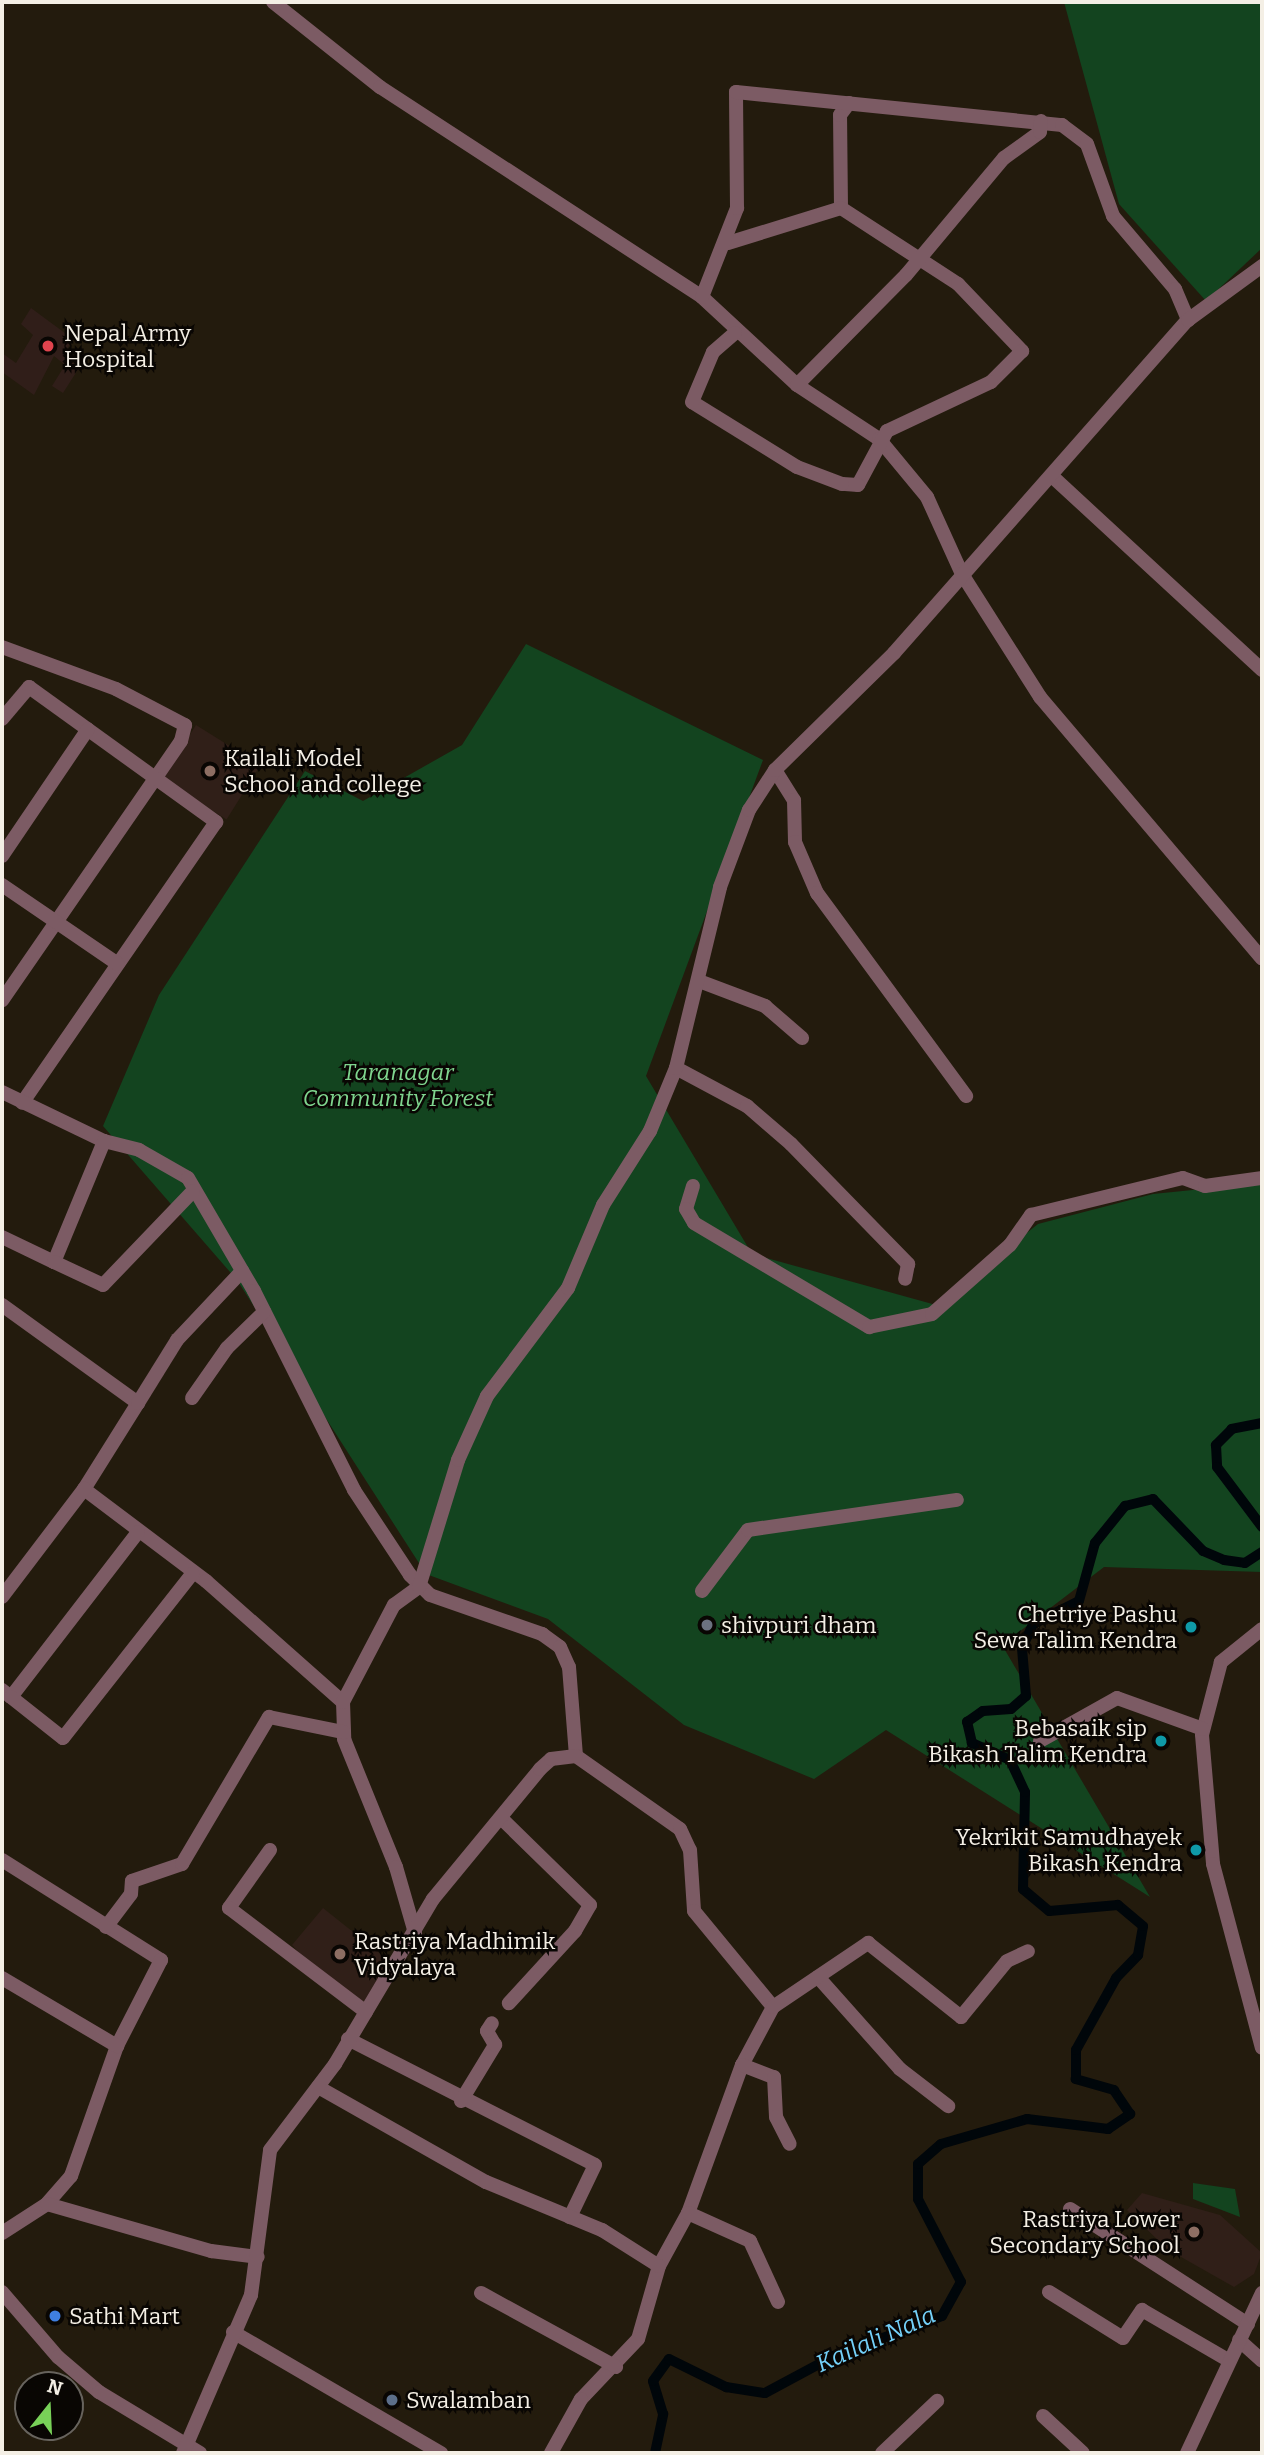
<!DOCTYPE html>
<html>
<head>
<meta charset="utf-8">
<style>
  body { margin:0 }
  #map { position:relative; width:1264px; height:2455px; overflow:hidden; background:#231b0d; font-family:Bitter,serif }
  div>[style] { position:absolute }
  [style*='--x'] { left:calc(var(--x)*1px); top:calc(var(--y)*1px); width:calc(var(--w)*1px); rotate:calc(var(--a)*1deg) }
  .education>* { inset:0; background:#301f18; transform-origin:0 0 }
  .medical>* { inset:0; background:#301e19 }
  .green>* { inset:0; background:#13441f }
  .canal>* { height:10px; margin:-5px; padding:0 5px; transform-origin:5px; border-radius:5px; background:#00060a }
  .minor>* { height:14px; margin:-7px; padding:0 7px; transform-origin:7px; border-radius:7px; background:#7c5b64 }
  .dots>* { width:19px; height:19px; translate:-50% -50%; box-sizing:border-box; border:4px solid #090603; border-radius:50% }
  span { translate:-50% -50%; white-space:nowrap; text-align:center; line-height:1.15; -webkit-text-stroke:5px #090603; paint-order:stroke }
  .poi-label { font-size:23px; color:#f4efe5 }
  .left { translate:0 -50%; text-align:left }
  .right { translate:-100% -50%; text-align:right }
  .park-label { font-size:23px; color:#7fd58e; font-style:italic }
  .water-label { font-size:24px; color:#74d1f9; font-style:italic }
  .frame { position:absolute; inset:0; border:4px solid #f4efe5; pointer-events:none }
  .north { position:absolute; left:14px; top:2371px; width:70px; height:70px; box-sizing:border-box; background:#090603; border:2px solid #67635d; border-radius:50%; rotate:18deg; font-size:19px; font-weight:700; line-height:28px; text-align:center; color:#f4efe5 }
  .north::after { content:''; display:block; margin:auto; width:24px; height:32px; background:#78d158; clip-path:polygon(50% 0,100% 100%,50% 72%,0 100%) }
</style>
</head>
<body>
<div id="map">
  <div class="education">
    <div style="left:196px;top:725px;width:76px;height:64px;rotate:32deg"></div>
    <div style="clip-path:polygon(323px 1908px,392px 1963px,365px 2005px,319px 1975px,292px 1945px)"></div>
    <div style="clip-path:polygon(1142px 2193px,1220px 2215px,1262px 2253px,1254px 2274px,1234px 2287px,1167px 2249px,1127px 2210px)"></div>
  </div>
  <div class="medical">
    <div style="clip-path:polygon(31px 308px,73px 339px,64px 354px,79px 368px,63px 393px,52px 386px,65px 365px,54px 356px,34px 395px,2px 372px,2px 353px,16px 363px,33px 335px,21px 324px)"></div>
  </div>
  <div class="green">
    <div style="clip-path:polygon(1064px 2px,1262px 2px,1262px 248px,1206px 301px,1119px 204px)"></div>
    <div style="clip-path:polygon(526px 644px,763px 760px,646px 1076px,752px 1254px,936px 1305px,1038px 1224px,1153px 1194px,1262px 1183px,1262px 1572px,1104px 1567px,1002px 1645px,1150px 1897px,886px 1730px,814px 1779px,684px 1725px,548px 1619px,426px 1574px,237px 1280px,103px 1126px,159px 995px,305px 771px,363px 801px,462px 745px)"></div>
    <div style="clip-path:polygon(1193px 2183px,1235px 2189px,1240px 2217px,1193px 2199px)"></div>
  </div>
  <div class="canal">
    <div style="--x:1262;--y:1423;--w:31;--a:169"></div>
    <div style="--x:1232;--y:1429;--w:23;--a:135"></div>
    <div style="--x:1216;--y:1445;--w:22;--a:87"></div>
    <div style="--x:1217;--y:1467;--w:75;--a:53.1"></div>
    <div style="--x:655;--y:2453;--w:40;--a:-78"></div>
    <div style="--x:663;--y:2414;--w:34;--a:-107"></div>
    <div style="--x:653;--y:2381;--w:27;--a:-54"></div>
    <div style="--x:669;--y:2359;--w:64;--a:26.2"></div>
    <div style="--x:726;--y:2387;--w:39;--a:9"></div>
    <div style="--x:765;--y:2393;--w:78;--a:-28.2"></div>
    <div style="--x:834;--y:2356;--w:115;--a:-20.3"></div>
    <div style="--x:942;--y:2316;--w:39;--a:-61"></div>
    <div style="--x:961;--y:2282;--w:93;--a:-117.4"></div>
    <div style="--x:918;--y:2199;--w:35;--a:-90"></div>
    <div style="--x:918;--y:2164;--w:30;--a:-41"></div>
    <div style="--x:941;--y:2144;--w:90;--a:-16.2"></div>
    <div style="--x:1027;--y:2119;--w:82;--a:7"></div>
    <div style="--x:1108;--y:2129;--w:27;--a:-34"></div>
    <div style="--x:1130;--y:2114;--w:29;--a:-124"></div>
    <div style="--x:1114;--y:2090;--w:40;--a:-164"></div>
    <div style="--x:1076;--y:2079;--w:29;--a:-90"></div>
    <div style="--x:1076;--y:2050;--w:82;--a:-60.9"></div>
    <div style="--x:1116;--y:1978;--w:32;--a:-46"></div>
    <div style="--x:1138;--y:1955;--w:29;--a:-80"></div>
    <div style="--x:1143;--y:1926;--w:33;--a:-140"></div>
    <div style="--x:1118;--y:1905;--w:69;--a:175"></div>
    <div style="--x:1049;--y:1911;--w:34;--a:-140"></div>
    <div style="--x:1023;--y:1889;--w:97;--a:-88.8"></div>
    <div style="--x:1025;--y:1792;--w:35;--a:-115"></div>
    <div style="--x:1010;--y:1760;--w:42;--a:-155.9"></div>
    <div style="--x:972;--y:1743;--w:22;--a:-103"></div>
    <div style="--x:967;--y:1722;--w:19;--a:-35"></div>
    <div style="--x:983;--y:1711;--w:28;--a:-4"></div>
    <div style="--x:1011;--y:1709;--w:20;--a:-41"></div>
    <div style="--x:1026;--y:1696;--w:48;--a:-94.8"></div>
    <div style="--x:1022;--y:1648;--w:26;--a:-65"></div>
    <div style="--x:1033;--y:1624;--w:51;--a:-26.6"></div>
    <div style="--x:1079;--y:1601;--w:60;--a:-74.6"></div>
    <div style="--x:1095;--y:1543;--w:48;--a:-51"></div>
    <div style="--x:1125;--y:1506;--w:29;--a:-14"></div>
    <div style="--x:1153;--y:1499;--w:72;--a:46.1"></div>
    <div style="--x:1203;--y:1551;--w:23;--a:23"></div>
    <div style="--x:1224;--y:1560;--w:21;--a:8"></div>
    <div style="--x:1245;--y:1563;--w:20;--a:-33"></div>
  </div>
  <div class="minor">
    <div style="--x:273;--y:2;--w:137;--a:38.5"></div>
    <div style="--x:380;--y:87;--w:384;--a:33.1"></div>
    <div style="--x:702;--y:297;--w:129;--a:42.8"></div>
    <div style="--x:797;--y:385;--w:98;--a:33.4"></div>
    <div style="--x:879;--y:439;--w:75;--a:50.4"></div>
    <div style="--x:927;--y:497;--w:85;--a:65.6"></div>
    <div style="--x:962;--y:574;--w:146;--a:57.6"></div>
    <div style="--x:1040;--y:697;--w:343;--a:49.7"></div>
    <div style="--x:841;--y:208;--w:93;--a:-90.6"></div>
    <div style="--x:840;--y:115;--w:15;--a:-53"></div>
    <div style="--x:728;--y:243;--w:118;--a:-17.2"></div>
    <div style="--x:841;--y:208;--w:140;--a:33"></div>
    <div style="--x:958;--y:284;--w:93;--a:46.3"></div>
    <div style="--x:1022;--y:351;--w:44;--a:135"></div>
    <div style="--x:991;--y:382;--w:115;--a:154.8"></div>
    <div style="--x:887;--y:431;--w:61;--a:118.2"></div>
    <div style="--x:858;--y:485;--w:16;--a:-176"></div>
    <div style="--x:842;--y:484;--w:48;--a:-159.3"></div>
    <div style="--x:797;--y:467;--w:123;--a:-148.2"></div>
    <div style="--x:692;--y:402;--w:54;--a:-67.2"></div>
    <div style="--x:713;--y:352;--w:29;--a:-41"></div>
    <div style="--x:702;--y:297;--w:96;--a:-68.5"></div>
    <div style="--x:737;--y:208;--w:116;--a:-90.5"></div>
    <div style="--x:736;--y:92;--w:328;--a:5.8"></div>
    <div style="--x:1062;--y:125;--w:31;--a:37"></div>
    <div style="--x:1087;--y:144;--w:77;--a:70.1"></div>
    <div style="--x:1113;--y:216;--w:96;--a:49.7"></div>
    <div style="--x:1175;--y:289;--w:34;--a:67"></div>
    <div style="--x:797;--y:385;--w:155;--a:-45.3"></div>
    <div style="--x:906;--y:275;--w:153;--a:-50.1"></div>
    <div style="--x:1004;--y:158;--w:44;--a:-35.8"></div>
    <div style="--x:1040;--y:132;--w:11;--a:-85"></div>
    <div style="--x:1054;--y:478;--w:283;--a:42.7"></div>
    <div style="--x:2;--y:647;--w:121;--a:20.2"></div>
    <div style="--x:116;--y:689;--w:78;--a:27.6"></div>
    <div style="--x:185;--y:725;--w:16;--a:104"></div>
    <div style="--x:181;--y:741;--w:315;--a:124.6"></div>
    <div style="--x:2;--y:719;--w:42;--a:-49.8"></div>
    <div style="--x:29;--y:687;--w:231;--a:35.8"></div>
    <div style="--x:216;--y:822;--w:341;--a:124.6"></div>
    <div style="--x:775;--y:770;--w:36;--a:58"></div>
    <div style="--x:794;--y:800;--w:42;--a:88.6"></div>
    <div style="--x:795;--y:842;--w:56;--a:66.7"></div>
    <div style="--x:817;--y:893;--w:252;--a:53.7"></div>
    <div style="--x:2;--y:856;--w:153;--a:-55.9"></div>
    <div style="--x:2;--y:885;--w:140;--a:34.3"></div>
    <div style="--x:699;--y:981;--w:71;--a:20.7"></div>
    <div style="--x:765;--y:1006;--w:49;--a:40.9"></div>
    <div style="--x:676;--y:1068;--w:81;--a:28.2"></div>
    <div style="--x:747;--y:1106;--w:58;--a:40.8"></div>
    <div style="--x:791;--y:1144;--w:168;--a:45.7"></div>
    <div style="--x:908;--y:1264;--w:15;--a:101"></div>
    <div style="--x:2;--y:1092;--w:113;--a:25.7"></div>
    <div style="--x:104;--y:1141;--w:36;--a:14"></div>
    <div style="--x:139;--y:1150;--w:56;--a:29.7"></div>
    <div style="--x:188;--y:1178;--w:131;--a:59.7"></div>
    <div style="--x:254;--y:1291;--w:223;--a:63.3"></div>
    <div style="--x:354;--y:1490;--w:102;--a:56.6"></div>
    <div style="--x:410;--y:1575;--w:28;--a:45"></div>
    <div style="--x:430;--y:1595;--w:119;--a:19.2"></div>
    <div style="--x:542;--y:1634;--w:22;--a:36"></div>
    <div style="--x:560;--y:1647;--w:22;--a:66"></div>
    <div style="--x:569;--y:1667;--w:89;--a:85.5"></div>
    <div style="--x:576;--y:1756;--w:127;--a:35.1"></div>
    <div style="--x:680;--y:1829;--w:23;--a:65"></div>
    <div style="--x:690;--y:1850;--w:61;--a:86.2"></div>
    <div style="--x:694;--y:1911;--w:124;--a:50.5"></div>
    <div style="--x:773;--y:2007;--w:66;--a:118.1"></div>
    <div style="--x:742;--y:2065;--w:158;--a:110"></div>
    <div style="--x:688;--y:2213;--w:60;--a:118.7"></div>
    <div style="--x:659;--y:2266;--w:76;--a:106"></div>
    <div style="--x:638;--y:2339;--w:83;--a:133.5"></div>
    <div style="--x:581;--y:2399;--w:62;--a:119.1"></div>
    <div style="--x:693;--y:1186;--w:24;--a:107"></div>
    <div style="--x:686;--y:1209;--w:16;--a:60"></div>
    <div style="--x:694;--y:1223;--w:204;--a:30.7"></div>
    <div style="--x:869;--y:1327;--w:64;--a:-11.7"></div>
    <div style="--x:932;--y:1314;--w:104;--a:-41.5"></div>
    <div style="--x:1010;--y:1245;--w:37;--a:-55"></div>
    <div style="--x:1031;--y:1215;--w:156;--a:-13.7"></div>
    <div style="--x:1183;--y:1178;--w:23;--a:20"></div>
    <div style="--x:1205;--y:1186;--w:58;--a:-8"></div>
    <div style="--x:2;--y:1237;--w:58;--a:25.7"></div>
    <div style="--x:54;--y:1262;--w:131;--a:-67.5"></div>
    <div style="--x:54;--y:1262;--w:54;--a:25.1"></div>
    <div style="--x:103;--y:1285;--w:130;--a:-46.2"></div>
    <div style="--x:2;--y:1305;--w:168;--a:35.8"></div>
    <div style="--x:138;--y:1403;--w:102;--a:122.1"></div>
    <div style="--x:84;--y:1489;--w:153;--a:37"></div>
    <div style="--x:206;--y:1581;--w:183;--a:41.5"></div>
    <div style="--x:343;--y:1702;--w:37;--a:88"></div>
    <div style="--x:344;--y:1739;--w:138;--a:67.9"></div>
    <div style="--x:396;--y:1867;--w:69;--a:73.9"></div>
    <div style="--x:192;--y:1398;--w:61;--a:-55"></div>
    <div style="--x:227;--y:1348;--w:52;--a:-44.2"></div>
    <div style="--x:138;--y:1403;--w:74;--a:-58.2"></div>
    <div style="--x:177;--y:1340;--w:95;--a:-46.7"></div>
    <div style="--x:702;--y:1591;--w:76;--a:-53"></div>
    <div style="--x:748;--y:1530;--w:211;--a:-8.2"></div>
    <div style="--x:2;--y:1597;--w:136;--a:-52.8"></div>
    <div style="--x:1262;--y:1629;--w:53;--a:141.2"></div>
    <div style="--x:1221;--y:1662;--w:75;--a:104.6"></div>
    <div style="--x:1202;--y:1735;--w:129;--a:85.1"></div>
    <div style="--x:1213;--y:1864;--w:190;--a:75.1"></div>
    <div style="--x:2;--y:1690;--w:11;--a:38"></div>
    <div style="--x:11;--y:1697;--w:208;--a:-52.4"></div>
    <div style="--x:11;--y:1697;--w:66;--a:38.3"></div>
    <div style="--x:63;--y:1738;--w:209;--a:-51.8"></div>
    <div style="--x:343;--y:1702;--w:110;--a:-62.3"></div>
    <div style="--x:394;--y:1605;--w:31;--a:-36"></div>
    <div style="--x:419;--y:1587;--w:133;--a:-72.9"></div>
    <div style="--x:458;--y:1460;--w:70;--a:-65.6"></div>
    <div style="--x:487;--y:1396;--w:135;--a:-53.1"></div>
    <div style="--x:568;--y:1288;--w:90;--a:-67.1"></div>
    <div style="--x:603;--y:1205;--w:88;--a:-57.6"></div>
    <div style="--x:650;--y:1131;--w:68;--a:-67.6"></div>
    <div style="--x:676;--y:1068;--w:186;--a:-76.3"></div>
    <div style="--x:720;--y:887;--w:82;--a:-69.4"></div>
    <div style="--x:749;--y:810;--w:48;--a:-57"></div>
    <div style="--x:775;--y:770;--w:167;--a:-44.5"></div>
    <div style="--x:894;--y:653;--w:444;--a:-48.6"></div>
    <div style="--x:1188;--y:320;--w:92;--a:-36.1"></div>
    <div style="--x:1040;--y:1741;--w:88;--a:-29.2"></div>
    <div style="--x:1117;--y:1698;--w:91;--a:19.8"></div>
    <div style="--x:502;--y:1819;--w:123;--a:44.3"></div>
    <div style="--x:590;--y:1905;--w:30;--a:120"></div>
    <div style="--x:575;--y:1931;--w:98;--a:132.5"></div>
    <div style="--x:270;--y:1850;--w:71;--a:125.3"></div>
    <div style="--x:229;--y:1908;--w:172;--a:37.2"></div>
    <div style="--x:2;--y:1860;--w:188;--a:32.2"></div>
    <div style="--x:161;--y:1960;--w:97;--a:117.1"></div>
    <div style="--x:117;--y:2046;--w:138;--a:109.5"></div>
    <div style="--x:71;--y:2176;--w:37;--a:131"></div>
    <div style="--x:47;--y:2204;--w:54;--a:147.2"></div>
    <div style="--x:106;--y:1927;--w:41;--a:-52.9"></div>
    <div style="--x:131;--y:1894;--w:13;--a:-86"></div>
    <div style="--x:132;--y:1881;--w:53;--a:-18.8"></div>
    <div style="--x:182;--y:1864;--w:171;--a:-59.4"></div>
    <div style="--x:269;--y:1717;--w:76;--a:11.5"></div>
    <div style="--x:818;--y:1977;--w:123;--a:48.3"></div>
    <div style="--x:900;--y:2069;--w:61;--a:37.6"></div>
    <div style="--x:2;--y:1978;--w:134;--a:30.6"></div>
    <div style="--x:773;--y:2007;--w:115;--a:-34"></div>
    <div style="--x:868;--y:1943;--w:119;--a:38.5"></div>
    <div style="--x:961;--y:2017;--w:72;--a:-50.6"></div>
    <div style="--x:1007;--y:1961;--w:23;--a:-25"></div>
    <div style="--x:348;--y:2039;--w:277;--a:27"></div>
    <div style="--x:595;--y:2165;--w:58;--a:115.7"></div>
    <div style="--x:742;--y:2065;--w:34;--a:21"></div>
    <div style="--x:774;--y:2077;--w:40;--a:87.1"></div>
    <div style="--x:776;--y:2117;--w:30;--a:63"></div>
    <div style="--x:318;--y:2087;--w:193;--a:29.5"></div>
    <div style="--x:486;--y:2182;--w:126;--a:22.5"></div>
    <div style="--x:602;--y:2230;--w:67;--a:32.3"></div>
    <div style="--x:461;--y:2101;--w:66;--a:-58.7"></div>
    <div style="--x:495;--y:2045;--w:16;--a:-120"></div>
    <div style="--x:487;--y:2031;--w:9;--a:-58"></div>
    <div style="--x:47;--y:2204;--w:171;--a:16"></div>
    <div style="--x:211;--y:2251;--w:47;--a:7.3"></div>
    <div style="--x:1070;--y:2209;--w:212;--a:32.9"></div>
    <div style="--x:688;--y:2213;--w:68;--a:24.3"></div>
    <div style="--x:750;--y:2241;--w:67;--a:65.3"></div>
    <div style="--x:2;--y:2292;--w:86;--a:49.3"></div>
    <div style="--x:58;--y:2357;--w:54;--a:40.5"></div>
    <div style="--x:99;--y:2392;--w:118;--a:31.1"></div>
    <div style="--x:1049;--y:2292;--w:87;--a:31.9"></div>
    <div style="--x:1123;--y:2338;--w:34;--a:-56"></div>
    <div style="--x:1142;--y:2310;--w:99;--a:30.2"></div>
    <div style="--x:481;--y:2293;--w:154;--a:28.7"></div>
    <div style="--x:233;--y:2332;--w:241;--a:30.2"></div>
    <div style="--x:1239;--y:2340;--w:31;--a:42"></div>
    <div style="--x:1043;--y:2416;--w:54;--a:42.8"></div>
    <div style="--x:183;--y:2453;--w:172;--a:-66.7"></div>
    <div style="--x:251;--y:2295;--w:146;--a:-82.5"></div>
    <div style="--x:270;--y:2150;--w:108;--a:-52.9"></div>
    <div style="--x:335;--y:2064;--w:192;--a:-59.3"></div>
    <div style="--x:433;--y:1899;--w:168;--a:-50.5"></div>
    <div style="--x:540;--y:1769;--w:15;--a:-42"></div>
    <div style="--x:551;--y:1759;--w:25;--a:-7"></div>
    <div style="--x:882;--y:2453;--w:76;--a:-43.4"></div>
    <div style="--x:1187;--y:2453;--w:177;--a:-64.9"></div>
  </div>
  <div class="dots">
    <div style="left:48px;top:346px;background:#e0444e"></div>
    <div style="left:210px;top:771px;background:#8d6e63"></div>
    <div style="left:707px;top:1625px;background:#6b7280"></div>
    <div style="left:1191px;top:1627px;background:#0f9aa8"></div>
    <div style="left:1161px;top:1741px;background:#0f9aa8"></div>
    <div style="left:1196px;top:1850px;background:#0f9aa8"></div>
    <div style="left:340px;top:1954px;background:#8d6e63"></div>
    <div style="left:1194px;top:2232px;background:#8d6e63"></div>
    <div style="left:55px;top:2316px;background:#3f7fe0"></div>
    <div style="left:392px;top:2400px;background:#5c6f8a"></div>
  </div>
  <div class="poi-label">
    <span class="left" style="left:64px;top:346px">Nepal Army<br>Hospital</span>
    <span class="left" style="left:224px;top:771px">Kailali Model<br>School and college</span>
    <span class="right" style="left:1177px;top:1627px">Chetriye Pashu<br>Sewa Talim Kendra</span>
    <span class="left" style="left:721px;top:1625px">shivpuri dham</span>
    <span class="right" style="left:1147px;top:1741px">Bebasaik sip<br>Bikash Talim Kendra</span>
    <span class="right" style="left:1182px;top:1850px">Yekrikit Samudhayek<br>Bikash Kendra</span>
    <span class="left" style="left:354px;top:1954px">Rastriya Madhimik<br>Vidyalaya</span>
    <span class="right" style="left:1180px;top:2232px">Rastriya Lower<br>Secondary School</span>
    <span class="left" style="left:69px;top:2316px">Sathi Mart</span>
    <span class="left" style="left:406px;top:2400px">Swalamban</span>
  </div>
  <div class="park-label">
    <span style="left:398px;top:1085px">Taranagar<br>Community Forest</span>
  </div>
  <div class="water-label">
    <span style="left:876px;top:2340px;rotate:-24deg">Kailali Nala</span>
  </div>
  <div class="frame"></div>
  <div class="north">N</div>
</div>
</body>
</html>
